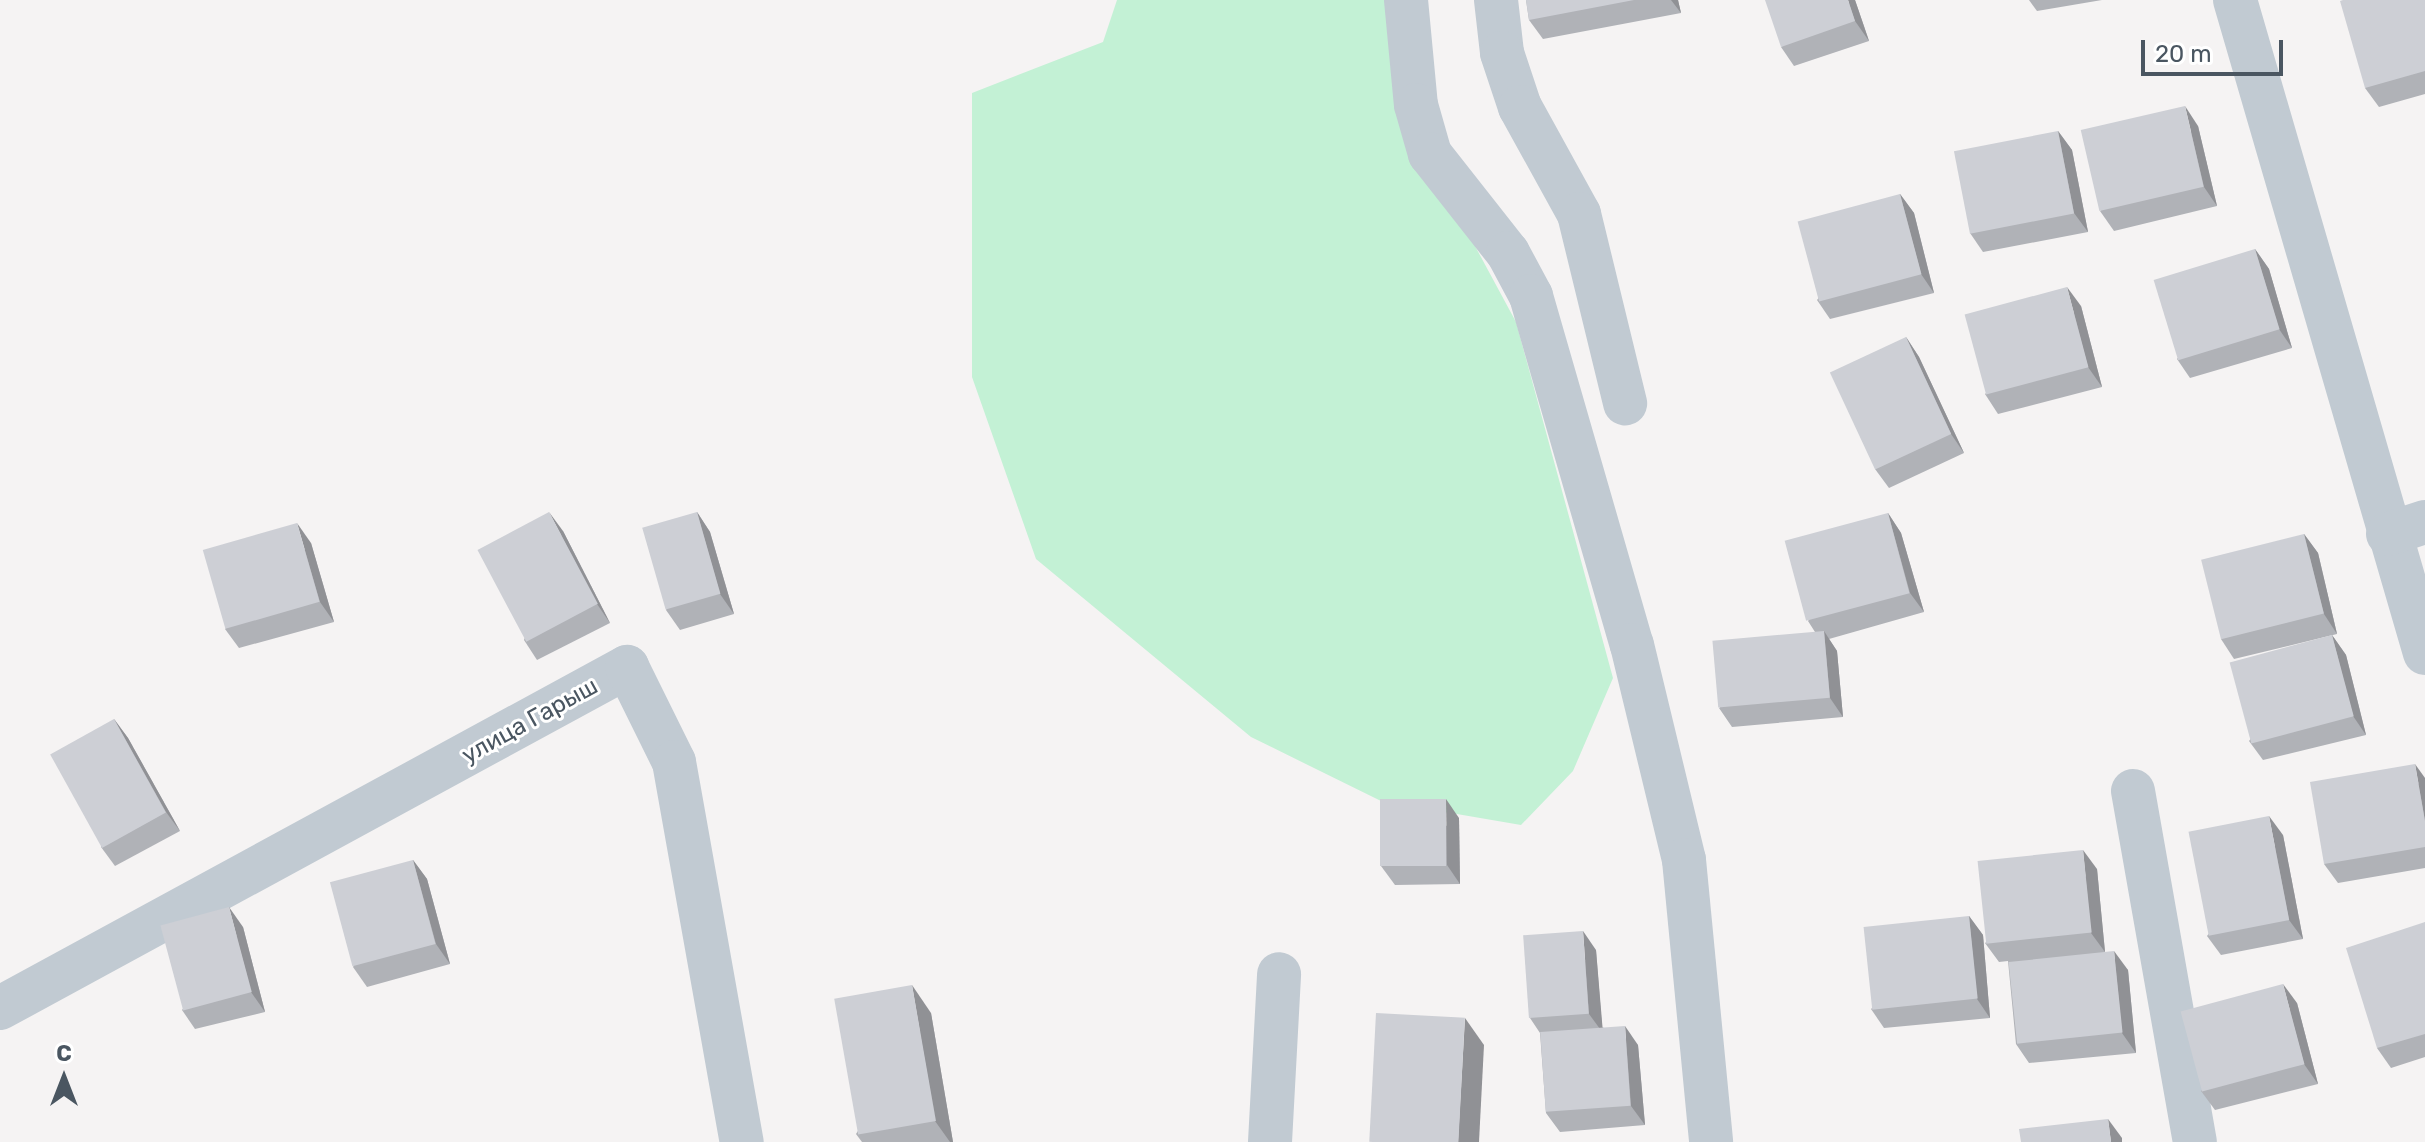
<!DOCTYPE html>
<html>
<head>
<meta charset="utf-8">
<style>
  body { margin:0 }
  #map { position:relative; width:2425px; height:1142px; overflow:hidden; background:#f5f3f3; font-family:Rubik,sans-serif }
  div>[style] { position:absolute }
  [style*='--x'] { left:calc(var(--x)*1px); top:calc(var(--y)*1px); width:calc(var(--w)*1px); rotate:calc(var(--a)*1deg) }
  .green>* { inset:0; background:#c3f1d5 }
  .minor>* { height:44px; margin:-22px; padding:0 22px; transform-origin:22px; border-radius:22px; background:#c1cad2 }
  .wall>* { inset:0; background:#b0b2b7 }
  .shaded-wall>* { inset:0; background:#909195 }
  .building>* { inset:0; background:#cdcfd5; transform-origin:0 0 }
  span { translate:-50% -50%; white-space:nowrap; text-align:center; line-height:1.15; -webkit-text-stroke:6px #fff; paint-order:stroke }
  .street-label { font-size:24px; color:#4a5661 }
  .north { position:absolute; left:24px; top:1038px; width:80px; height:80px; -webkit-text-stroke:6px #fff; paint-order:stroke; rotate:0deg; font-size:22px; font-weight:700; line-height:32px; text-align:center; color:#4a5661 }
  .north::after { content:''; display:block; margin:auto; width:28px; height:36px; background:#4a5661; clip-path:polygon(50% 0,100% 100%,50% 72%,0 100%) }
  .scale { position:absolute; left:2141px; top:40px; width:142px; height:36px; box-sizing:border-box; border:4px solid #4a5661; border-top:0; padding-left:10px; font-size:24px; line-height:28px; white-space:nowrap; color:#4a5661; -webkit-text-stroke:6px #fff; paint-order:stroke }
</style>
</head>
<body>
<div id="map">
  <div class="green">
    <div style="clip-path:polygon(1117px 0,1389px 0,1475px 246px,1516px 322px,1613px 678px,1573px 771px,1521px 825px,1381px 801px,1251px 737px,1036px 559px,972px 377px,972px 93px,1103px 42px)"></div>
  </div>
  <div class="minor">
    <div style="--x:1406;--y:0;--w:105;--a:84.6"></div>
    <div style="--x:1416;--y:105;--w:51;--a:74.1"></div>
    <div style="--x:1430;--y:154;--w:126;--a:51.8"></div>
    <div style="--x:1508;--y:253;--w:49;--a:61.9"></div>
    <div style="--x:1531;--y:296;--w:363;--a:73.9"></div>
    <div style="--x:1632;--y:645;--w:221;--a:76.4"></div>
    <div style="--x:1684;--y:860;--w:283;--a:84.5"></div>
    <div style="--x:1496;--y:0;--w:53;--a:83.5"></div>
    <div style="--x:1502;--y:53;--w:57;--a:71.6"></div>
    <div style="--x:1520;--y:107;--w:122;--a:61.1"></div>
    <div style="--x:1579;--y:214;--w:195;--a:76.3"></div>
    <div style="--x:2235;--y:0;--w:680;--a:73.78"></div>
    <div style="--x:2388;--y:534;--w:39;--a:-18"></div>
    <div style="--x:2133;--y:791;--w:356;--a:80"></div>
    <div style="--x:0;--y:1008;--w:714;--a:-28.54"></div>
    <div style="--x:627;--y:667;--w:106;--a:63.7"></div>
    <div style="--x:674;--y:762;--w:386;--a:79.9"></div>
    <div style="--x:1270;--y:1142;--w:168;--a:-86.9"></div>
  </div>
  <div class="wall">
    <div style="clip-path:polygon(1526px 0,1678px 0,1681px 13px,1543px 39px,1529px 20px)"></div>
    <div style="clip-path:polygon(1855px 0,1869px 41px,1794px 66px,1781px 47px)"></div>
    <div style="clip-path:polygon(2029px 0,2102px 0,2037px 11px)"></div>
    <div style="clip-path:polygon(2425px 0,2425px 94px,2379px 107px,2365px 88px)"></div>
    <div style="clip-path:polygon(2198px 126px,2217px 206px,2114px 231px,2100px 211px)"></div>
    <div style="clip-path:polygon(2058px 131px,2072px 150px,2088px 232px,1983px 252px,1970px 233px)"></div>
    <div style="clip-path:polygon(1900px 194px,1914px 213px,1934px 293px,1830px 319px,1817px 300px)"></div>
    <div style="clip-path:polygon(2255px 249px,2269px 269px,2292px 348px,2190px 378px,2177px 359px)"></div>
    <div style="clip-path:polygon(2081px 306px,2102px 387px,1998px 414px,1985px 394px)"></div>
    <div style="clip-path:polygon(1906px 337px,1919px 357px,1964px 453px,1889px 488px,1875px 469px)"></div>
    <div style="clip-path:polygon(697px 512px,710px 532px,734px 614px,680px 630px,666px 610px)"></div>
    <div style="clip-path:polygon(1888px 513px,1901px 533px,1924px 612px,1829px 639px,1837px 651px,1843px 717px,1732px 727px,1719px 708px,1815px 632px,1808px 621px)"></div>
    <div style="clip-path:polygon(563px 531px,610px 623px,537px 660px,524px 640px)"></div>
    <div style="clip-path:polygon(2304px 534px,2318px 553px,2337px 634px,2234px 659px,2221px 639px)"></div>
    <div style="clip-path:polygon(311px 543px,334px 622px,239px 648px,225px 629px)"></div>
    <div style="clip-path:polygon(2332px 635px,2346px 655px,2366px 735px,2263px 760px,2249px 741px)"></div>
    <div style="clip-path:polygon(114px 719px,128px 738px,180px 831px,115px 866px,101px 847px)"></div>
    <div style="clip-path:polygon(2425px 778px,2425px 868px,2338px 883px,2324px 864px)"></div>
    <div style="clip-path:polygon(1459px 818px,1460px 884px,1395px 885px,1381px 866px)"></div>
    <div style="clip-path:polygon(2283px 835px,2303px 939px,2221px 955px,2207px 936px)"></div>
    <div style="clip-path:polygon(413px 860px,427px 879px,450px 964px,367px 987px,353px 967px)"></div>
    <div style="clip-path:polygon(2097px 869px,2105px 952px,2128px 970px,2136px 1053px,2029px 1063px,2016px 1044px,2008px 961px,1999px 962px,1985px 943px)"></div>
    <div style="clip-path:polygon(1969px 916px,1983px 935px,1990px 1018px,1884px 1028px,1871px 1009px)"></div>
    <div style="clip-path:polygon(2425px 922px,2425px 1057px,2391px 1068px,2377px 1048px)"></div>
    <div style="clip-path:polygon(243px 927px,265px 1012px,195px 1029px,182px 1010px)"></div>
    <div style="clip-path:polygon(1596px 950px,1602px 1027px,1638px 1045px,1645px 1125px,1560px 1132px,1546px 1113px,1540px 1033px,1530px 1018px)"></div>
    <div style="clip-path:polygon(2297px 1003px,2318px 1084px,2215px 1110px,2201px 1091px)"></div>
    <div style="clip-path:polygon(931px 1013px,953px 1142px,862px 1142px,856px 1134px)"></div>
  </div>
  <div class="shaded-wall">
    <div style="clip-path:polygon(1671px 0,1678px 0,1681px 13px)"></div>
    <div style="clip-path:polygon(1848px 0,1855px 0,1869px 41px,1855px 21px)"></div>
    <div style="clip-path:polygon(2185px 106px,2198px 126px,2217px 206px,2204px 187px)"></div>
    <div style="clip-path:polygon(2058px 131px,2072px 150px,2088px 232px,2074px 213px)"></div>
    <div style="clip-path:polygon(1900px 194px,1914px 213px,1934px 293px,1921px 274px)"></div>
    <div style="clip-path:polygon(2255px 249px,2269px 269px,2292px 348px,2279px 329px)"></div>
    <div style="clip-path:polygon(2067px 287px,2081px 306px,2102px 387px,2088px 367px)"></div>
    <div style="clip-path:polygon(1906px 337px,1919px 357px,1964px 453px,1951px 434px)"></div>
    <div style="clip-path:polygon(549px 512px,563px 531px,610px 623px,597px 604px)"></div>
    <div style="clip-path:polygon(697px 512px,710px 532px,734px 614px,720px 594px)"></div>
    <div style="clip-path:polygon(1888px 513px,1901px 533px,1924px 612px,1910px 593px)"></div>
    <div style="clip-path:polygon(297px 523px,311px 543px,334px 622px,320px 602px)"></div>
    <div style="clip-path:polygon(2304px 534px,2318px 553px,2337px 634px,2324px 614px)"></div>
    <div style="clip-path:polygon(1824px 631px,1837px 651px,1843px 717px,1830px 698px)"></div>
    <div style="clip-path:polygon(2332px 635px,2346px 655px,2366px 735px,2353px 716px)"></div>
    <div style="clip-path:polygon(114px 719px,128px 738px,180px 831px,166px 812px)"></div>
    <div style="clip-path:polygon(2415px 764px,2425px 778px,2425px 821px)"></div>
    <div style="clip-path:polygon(1446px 799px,1459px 818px,1460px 884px,1447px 865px)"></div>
    <div style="clip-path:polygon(2269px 816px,2283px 835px,2303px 939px,2289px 920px)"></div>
    <div style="clip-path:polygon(2083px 850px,2097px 869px,2105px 952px,2091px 933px)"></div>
    <div style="clip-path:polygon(413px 860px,427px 879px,450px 964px,436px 944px)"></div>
    <div style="clip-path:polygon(229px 907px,243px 927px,265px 1012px,251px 992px)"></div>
    <div style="clip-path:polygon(1969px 916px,1983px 935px,1990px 1018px,1977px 999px)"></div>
    <div style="clip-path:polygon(1583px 931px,1596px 950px,1603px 1033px,1589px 1014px)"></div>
    <div style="clip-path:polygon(2114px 951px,2128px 970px,2136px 1053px,2122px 1033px)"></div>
    <div style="clip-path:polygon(2283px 984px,2297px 1003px,2318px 1084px,2304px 1064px)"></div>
    <div style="clip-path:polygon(912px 985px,931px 1013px,953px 1142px,950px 1142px,935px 1121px)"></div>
    <div style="clip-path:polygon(1465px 1018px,1484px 1045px,1479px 1142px,1458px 1142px)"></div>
    <div style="clip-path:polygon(1625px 1026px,1638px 1045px,1645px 1125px,1631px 1106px)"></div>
    <div style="clip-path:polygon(2108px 1119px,2122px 1138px,2122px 1142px,2111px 1142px)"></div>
  </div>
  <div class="building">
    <div style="clip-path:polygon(1526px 0,1634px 0,1529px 20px)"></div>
    <div style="clip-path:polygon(1765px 0,1848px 0,1855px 21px,1781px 47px)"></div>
    <div style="clip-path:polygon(2343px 0,2425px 0,2425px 71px,2365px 88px,2340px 1px)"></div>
    <div style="left:2185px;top:106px;width:83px;height:107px;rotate:77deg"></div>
    <div style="left:2058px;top:131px;width:84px;height:106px;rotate:79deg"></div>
    <div style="left:1900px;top:194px;width:83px;height:106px;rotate:75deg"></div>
    <div style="left:2255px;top:249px;width:84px;height:106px;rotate:73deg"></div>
    <div style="left:2067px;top:287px;width:83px;height:106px;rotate:75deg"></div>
    <div style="left:1906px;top:337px;width:107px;height:84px;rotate:65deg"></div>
    <div style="left:549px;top:512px;width:104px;height:81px;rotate:62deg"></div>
    <div style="left:697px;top:512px;width:85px;height:57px;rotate:74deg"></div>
    <div style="left:1888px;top:513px;width:83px;height:107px;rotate:75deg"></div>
    <div style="left:297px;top:523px;width:82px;height:98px;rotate:74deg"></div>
    <div style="left:2304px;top:534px;width:82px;height:106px;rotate:76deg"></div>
    <div style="left:1824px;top:631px;width:67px;height:112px;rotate:85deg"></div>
    <div style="left:2332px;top:635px;width:84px;height:106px;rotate:75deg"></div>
    <div style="left:114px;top:719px;width:107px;height:73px;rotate:61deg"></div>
    <div style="clip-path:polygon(2415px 764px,2425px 821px,2425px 847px,2324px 864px,2310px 782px)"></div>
    <div style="left:1380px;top:799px;width:66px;height:67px"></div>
    <div style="left:2269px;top:816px;width:106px;height:82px;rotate:79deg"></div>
    <div style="left:2083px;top:850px;width:83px;height:106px;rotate:84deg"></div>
    <div style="left:413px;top:860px;width:87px;height:86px;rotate:75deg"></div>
    <div style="left:229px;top:907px;width:88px;height:71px;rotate:75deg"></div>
    <div style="left:1969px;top:916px;width:83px;height:106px;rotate:84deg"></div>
    <div style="clip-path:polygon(2425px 922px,2425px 1034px,2377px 1048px,2346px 948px)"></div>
    <div style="left:1583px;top:931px;width:83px;height:60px;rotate:86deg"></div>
    <div style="left:2114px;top:951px;width:82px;height:106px;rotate:84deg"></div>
    <div style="left:2283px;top:984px;width:83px;height:106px;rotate:75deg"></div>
    <div style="left:912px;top:985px;width:138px;height:79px;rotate:80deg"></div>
    <div style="left:1376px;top:1013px;width:89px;height:129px;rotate:3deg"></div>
    <div style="left:1625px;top:1026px;width:80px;height:85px;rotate:86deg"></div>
    <div style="clip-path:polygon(2108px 1119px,2111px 1142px,2021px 1142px,2019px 1129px)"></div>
  </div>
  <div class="street-label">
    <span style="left:530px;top:721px;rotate:-29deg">улица Гарыш</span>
  </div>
  <div class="north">С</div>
  <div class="scale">20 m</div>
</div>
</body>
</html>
